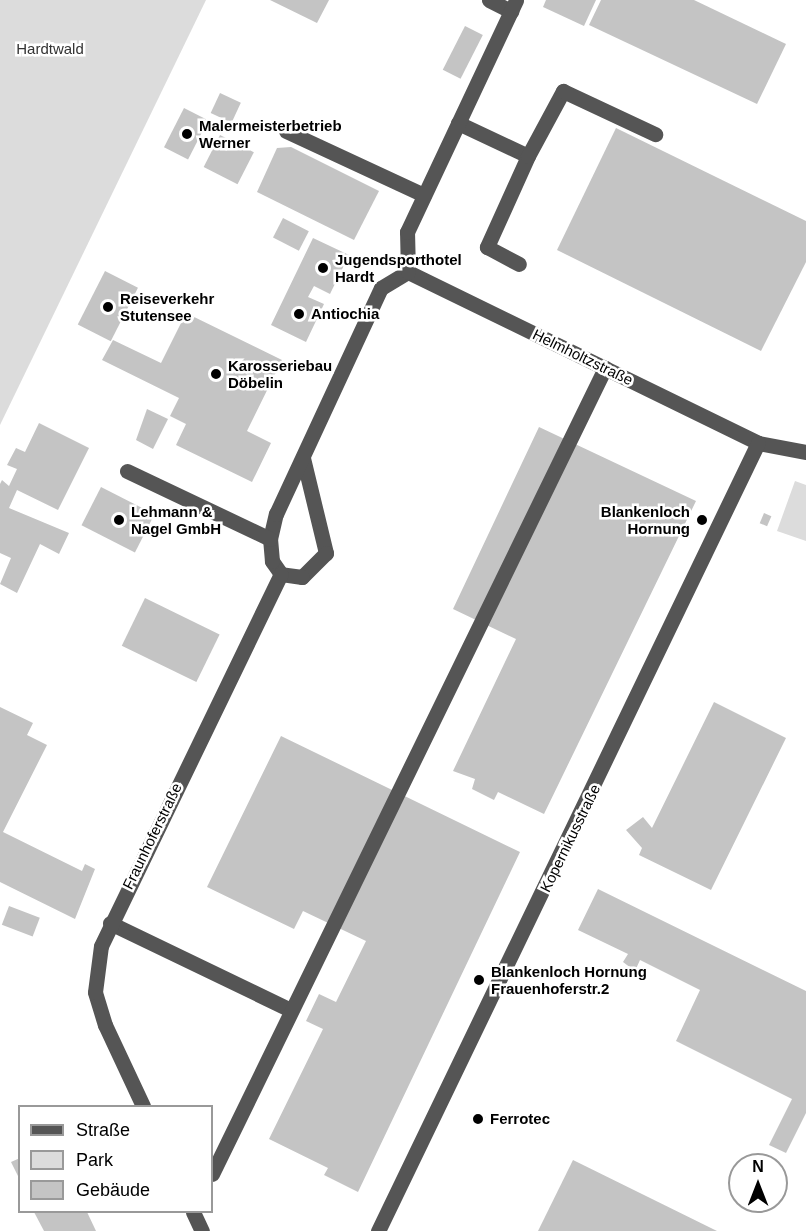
<!DOCTYPE html>
<html>
<head>
<meta charset="utf-8">
<style>
  body { margin:0 }
  #map { position:relative; width:806px; height:1231px; overflow:hidden; background:#fff; font-family:Helvetica,sans-serif }
  div>[style] { position:absolute }
  [style*='--x'] { left:calc(var(--x)*1px); top:calc(var(--y)*1px); width:calc(var(--w)*1px); rotate:calc(var(--a)*1deg) }
  .green>* { inset:0; background:#dcdcdc }
  .building>* { inset:0; background:#c4c4c4; transform-origin:0 0 }
  .minor>* { height:15px; margin:-7.5px; padding:0 7.5px; transform-origin:7.5px; border-radius:7.5px; background:#555 }
  .dots>* { width:16px; height:16px; translate:-50% -50%; box-sizing:border-box; border:3px solid #fff; border-radius:50% }
  span { translate:-50% -50%; white-space:nowrap; text-align:center; line-height:1.15; -webkit-text-stroke:5px #fff; paint-order:stroke }
  .park-label { font-size:15px; color:#333 }
  .poi-label { font-size:15px; color:#000; font-weight:700 }
  .left { translate:0 -50%; text-align:left }
  .right { translate:-100% -50%; text-align:right }
  .street-label { font-size:15px; color:#000 }
  .legend { position:absolute; left:18px; top:1105px; width:195px; height:108px; box-sizing:border-box; background:#fff; border:2px solid #999; margin:0; padding:8px 10px; list-style:none; font-size:18px; color:#000 }
  .legend li { display:flex; align-items:center; gap:12px; height:30px }
  .legend b { width:30px; border:2px solid #999 }
  .north { position:absolute; left:728px; top:1153px; width:60px; height:60px; box-sizing:border-box; background:#fff; border:2px solid #999; border-radius:50%; rotate:0deg; font-size:16px; font-weight:700; line-height:24px; text-align:center; color:#000 }
  .north::after { content:''; display:block; margin:auto; width:21px; height:27px; background:#000; clip-path:polygon(50% 0,100% 100%,50% 72%,0 100%) }
</style>
</head>
<body>
<div id="map">
  <div class="green">
    <div style="clip-path:polygon(0 0,206px 0,0 425px)"></div>
    <div style="clip-path:polygon(795px 481px,806px 485px,806px 541px,777px 531px)"></div>
  </div>
  <div class="building">
    <div style="clip-path:polygon(270px 0,329px 0,317px 23px)"></div>
    <div style="clip-path:polygon(546px 0,596px 0,584px 26px,543px 7px)"></div>
    <div style="clip-path:polygon(601px 0,694px 0,786px 44px,757px 104px,589px 25px)"></div>
    <div style="left:465px;top:26px;width:20px;height:49px;rotate:27deg"></div>
    <div style="left:220px;top:93px;width:23px;height:22px;rotate:25deg"></div>
    <div style="left:184px;top:108px;width:27px;height:44px;rotate:27deg"></div>
    <div style="clip-path:polygon(616px 128px,806px 221px,806px 262px,761px 351px,557px 250px)"></div>
    <div style="left:220px;top:135px;width:38px;height:36px;rotate:27deg"></div>
    <div style="clip-path:polygon(291px 147px,379px 191px,354px 240px,257px 192px,277px 148px)"></div>
    <div style="left:283px;top:218px;width:29px;height:22px;rotate:27deg"></div>
    <div style="clip-path:polygon(313px 238px,349px 255px,330px 294px,314px 286px,308px 297px,324px 304px,306px 342px,271px 325px)"></div>
    <div style="left:105px;top:271px;width:37px;height:60px;rotate:27deg"></div>
    <div style="clip-path:polygon(186px 313px,282px 360px,247px 431px,271px 443px,252px 482px,176px 445px,186px 424px,170px 416px,179px 398px,102px 360px,113px 340px,161px 363px)"></div>
    <div style="clip-path:polygon(147px 409px,168px 419px,153px 449px,136px 440px)"></div>
    <div style="clip-path:polygon(39px 423px,89px 448px,58px 510px,17px 490px,9px 508px,69px 533px,59px 554px,40px 544px,17px 593px,0 584px,11px 558px,0 553px,0 484px,2px 480px,9px 486px,17px 469px,7px 465px,16px 448px,25px 452px)"></div>
    <div style="clip-path:polygon(539px 427px,696px 501px,544px 814px,498px 792px,494px 800px,472px 789px,475px 779px,453px 771px,516px 639px,453px 609px)"></div>
    <div style="left:101px;top:487px;width:60px;height:43px;rotate:27deg"></div>
    <div style="left:700px;top:512px;width:9px;height:12px;rotate:27deg"></div>
    <div style="left:764px;top:513px;width:8px;height:11px;rotate:23deg"></div>
    <div style="left:145px;top:598px;width:83px;height:53px;rotate:26deg"></div>
    <div style="clip-path:polygon(714px 702px,786px 738px,711px 890px,639px 855px,642px 848px,626px 830px,643px 817px,652px 828px)"></div>
    <div style="clip-path:polygon(0 707px,33px 723px,27px 735px,47px 745px,3px 832px,82px 871px,85px 864px,95px 869px,75px 919px,0 882px)"></div>
    <div style="clip-path:polygon(281px 736px,520px 852px,358px 1192px,324px 1175px,328px 1168px,269px 1139px,323px 1029px,306px 1021px,319px 994px,336px 1002px,366px 941px,303px 911px,294px 929px,207px 887px)"></div>
    <div style="clip-path:polygon(598px 889px,806px 991px,806px 1113px,786px 1153px,769px 1145px,792px 1099px,676px 1041px,700px 990px,640px 960px,635px 971px,623px 962px,628px 954px,578px 930px)"></div>
    <div style="left:9px;top:906px;width:33px;height:20px;rotate:21deg"></div>
    <div style="clip-path:polygon(478px 973px,485px 977px,481px 986px,473px 983px)"></div>
    <div style="left:475px;top:1112px;width:12px;height:10px;rotate:24deg"></div>
    <div style="clip-path:polygon(20px 1158px,20px 1180px,11px 1162px)"></div>
    <div style="clip-path:polygon(573px 1160px,717px 1231px,538px 1231px)"></div>
    <div style="clip-path:polygon(34px 1212px,87px 1212px,96px 1231px,44px 1231px)"></div>
  </div>
  <div class="minor">
    <div style="--x:489;--y:0;--w:25;--a:27"></div>
    <div style="--x:458;--y:123;--w:77;--a:25.2"></div>
    <div style="--x:528;--y:156;--w:100;--a:114.3"></div>
    <div style="--x:487;--y:247;--w:36;--a:28"></div>
    <div style="--x:286;--y:131;--w:152;--a:24.9"></div>
    <div style="--x:528;--y:156;--w:74;--a:-61.7"></div>
    <div style="--x:563;--y:91;--w:102;--a:25.1"></div>
    <div style="--x:408;--y:272;--w:390;--a:26"></div>
    <div style="--x:758;--y:443;--w:49;--a:10.6"></div>
    <div style="--x:303;--y:458;--w:98;--a:76.4"></div>
    <div style="--x:326;--y:553;--w:34;--a:135"></div>
    <div style="--x:302;--y:577;--w:21;--a:-172"></div>
    <div style="--x:281;--y:574;--w:16;--a:-125"></div>
    <div style="--x:272;--y:561;--w:22;--a:-95"></div>
    <div style="--x:270;--y:539;--w:26;--a:-77"></div>
    <div style="--x:276;--y:514;--w:249;--a:-65.1"></div>
    <div style="--x:381;--y:288;--w:31;--a:-31"></div>
    <div style="--x:408;--y:272;--w:40;--a:-91.4"></div>
    <div style="--x:407;--y:232;--w:256;--a:-64.8"></div>
    <div style="--x:127;--y:471;--w:158;--a:25.4"></div>
    <div style="--x:110;--y:923;--w:201;--a:25.7"></div>
    <div style="--x:143;--y:1106;--w:89;--a:-115.1"></div>
    <div style="--x:105;--y:1025;--w:34;--a:-107"></div>
    <div style="--x:95;--y:992;--w:46;--a:-82.6"></div>
    <div style="--x:101;--y:946;--w:413;--a:-64.2"></div>
    <div style="--x:212;--y:1174;--w:897;--a:-64.01"></div>
    <div style="--x:193;--y:1212;--w:21;--a:65"></div>
    <div style="--x:378;--y:1231;--w:875;--a:-64.26"></div>
  </div>
  <div class="dots">
    <div style="left:187px;top:134px;background:#000"></div>
    <div style="left:323px;top:268px;background:#000"></div>
    <div style="left:108px;top:307px;background:#000"></div>
    <div style="left:299px;top:314px;background:#000"></div>
    <div style="left:216px;top:374px;background:#000"></div>
    <div style="left:119px;top:520px;background:#000"></div>
    <div style="left:702px;top:520px;background:#000"></div>
    <div style="left:479px;top:980px;background:#000"></div>
    <div style="left:478px;top:1119px;background:#000"></div>
  </div>
  <div class="park-label">
    <span style="left:50px;top:49px">Hardtwald</span>
  </div>
  <div class="poi-label">
    <span class="left" style="left:199px;top:134px">Malermeisterbetrieb<br>Werner</span>
    <span class="left" style="left:335px;top:268px">Jugendsporthotel<br>Hardt</span>
    <span class="left" style="left:120px;top:307px">Reiseverkehr<br>Stutensee</span>
    <span class="left" style="left:311px;top:314px">Antiochia</span>
    <span class="left" style="left:228px;top:374px">Karosseriebau<br>Döbelin</span>
    <span class="left" style="left:131px;top:520px">Lehmann &amp;<br>Nagel GmbH</span>
    <span class="right" style="left:690px;top:520px">Blankenloch<br>Hornung</span>
    <span class="left" style="left:491px;top:980px">Blankenloch Hornung<br>Frauenhoferstr.2</span>
    <span class="left" style="left:490px;top:1119px">Ferrotec</span>
  </div>
  <div class="street-label">
    <span style="left:583px;top:357px;rotate:26deg">Helmholtzstraße</span>
    <span style="left:152px;top:836px;rotate:-64deg">Fraunhoferstraße</span>
    <span style="left:570px;top:838px;rotate:-64deg">Kopernikusstraße</span>
  </div>
  <ul class="legend">
  <li><b style="height:8px;background:#555"></b>Straße</li>
  <li><b style="height:16px;background:#dcdcdc"></b>Park</li>
  <li><b style="height:16px;background:#c4c4c4"></b>Gebäude</li>
  </ul>
  <div class="north">N</div>
</div>
</body>
</html>
